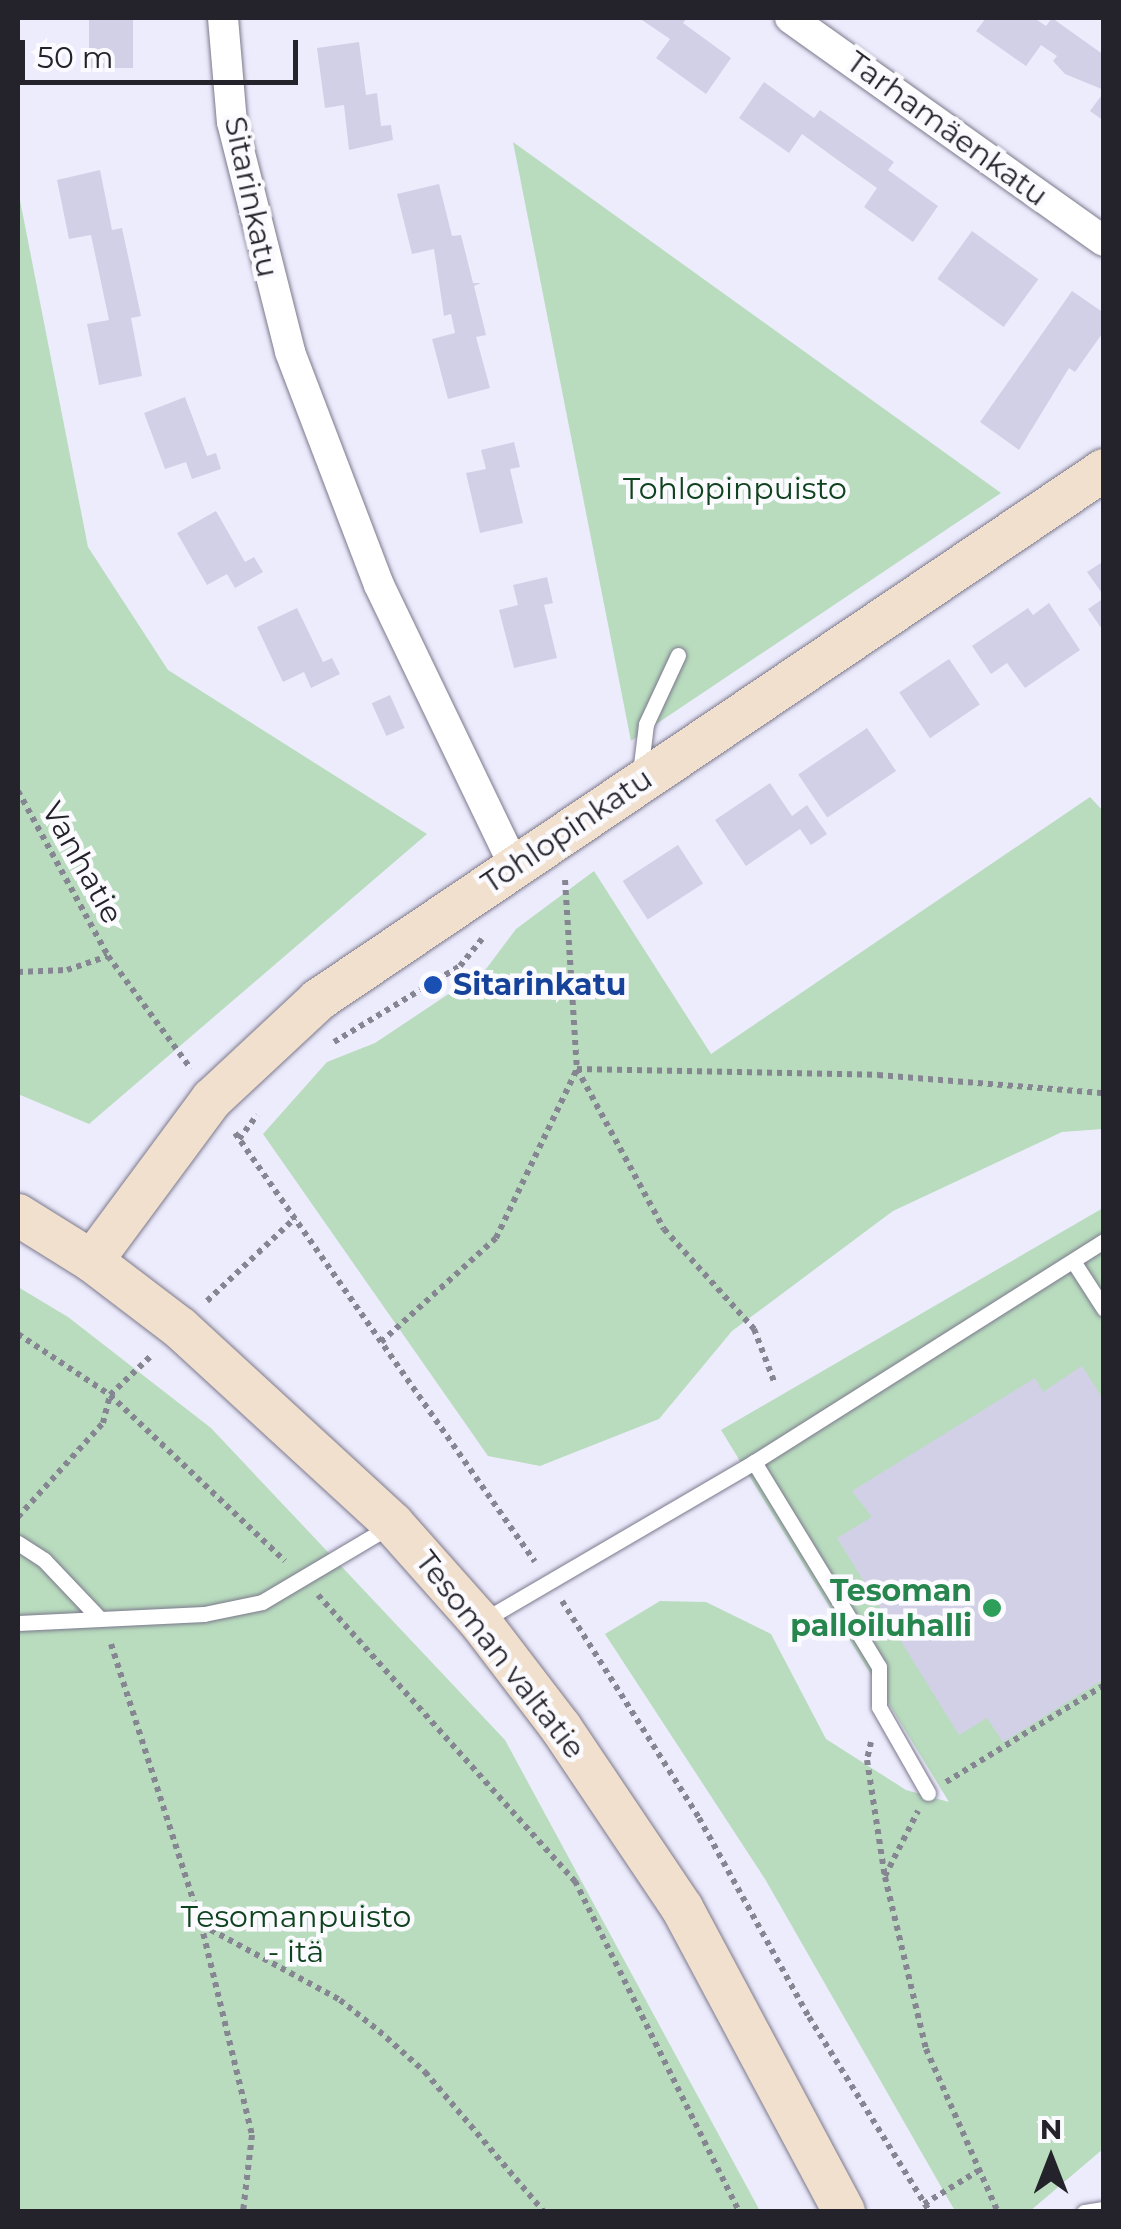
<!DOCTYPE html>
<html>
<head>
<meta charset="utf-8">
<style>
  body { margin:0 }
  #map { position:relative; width:1121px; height:2229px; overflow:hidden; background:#edecfd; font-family:Montserrat,sans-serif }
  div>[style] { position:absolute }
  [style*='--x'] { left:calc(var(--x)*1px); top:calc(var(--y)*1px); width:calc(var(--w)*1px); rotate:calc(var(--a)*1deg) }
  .green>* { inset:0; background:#b9dcbe }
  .building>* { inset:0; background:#d2d0e6; transform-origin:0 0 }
  .path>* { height:6px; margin-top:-3px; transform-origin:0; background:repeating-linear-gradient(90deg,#868592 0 5px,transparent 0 10px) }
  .roads { filter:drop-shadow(0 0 2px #7b798c) drop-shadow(0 0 2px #7b798c) }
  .lane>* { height:15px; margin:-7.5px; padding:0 7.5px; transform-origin:7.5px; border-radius:7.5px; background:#fff }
  .street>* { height:30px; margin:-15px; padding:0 15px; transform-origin:15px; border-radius:15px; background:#fff }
  .secondary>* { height:42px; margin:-21px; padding:0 21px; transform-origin:21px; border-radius:21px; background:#f1e0cd }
  .dots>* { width:28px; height:28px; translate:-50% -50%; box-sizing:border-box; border:5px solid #fbfbff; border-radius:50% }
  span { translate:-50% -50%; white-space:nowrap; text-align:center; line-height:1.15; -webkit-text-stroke:9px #fbfbff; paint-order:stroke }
  .street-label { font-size:30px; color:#24232b }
  .park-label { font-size:30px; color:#0f421e }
  .transit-label { font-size:30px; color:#164399; font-weight:700 }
  .left { translate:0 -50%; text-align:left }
  .leisure-label { font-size:30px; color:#27864d; font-weight:700 }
  .right { translate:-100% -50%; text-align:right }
  .frame { position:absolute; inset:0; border:20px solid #24232b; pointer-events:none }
  .north { position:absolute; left:1001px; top:2109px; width:100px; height:100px; -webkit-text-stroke:8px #fbfbff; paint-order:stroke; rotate:0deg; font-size:28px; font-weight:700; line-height:40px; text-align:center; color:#24232b }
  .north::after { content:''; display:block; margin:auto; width:35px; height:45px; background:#24232b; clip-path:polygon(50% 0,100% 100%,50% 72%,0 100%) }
  .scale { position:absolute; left:20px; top:40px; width:278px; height:45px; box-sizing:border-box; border:5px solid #24232b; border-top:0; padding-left:12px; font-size:30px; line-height:35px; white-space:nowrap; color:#24232b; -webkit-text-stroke:8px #fbfbff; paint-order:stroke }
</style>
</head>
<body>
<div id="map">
  <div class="green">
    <div style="clip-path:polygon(513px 142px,1001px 493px,631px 741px)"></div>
    <div style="clip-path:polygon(18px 190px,88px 547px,168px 670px,427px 834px,89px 1124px,18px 1094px)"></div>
    <div style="clip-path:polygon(1090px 797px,1104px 812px,1103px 1129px,1062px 1132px,893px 1211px,732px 1331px,659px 1419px,540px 1466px,488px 1456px,263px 1134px,327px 1062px,375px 1043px,486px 969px,516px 929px,594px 871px,711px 1054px)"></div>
    <div style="clip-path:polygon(1103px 1208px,1103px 2149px,1030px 2211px,955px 2211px,765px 1879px,605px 1634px,660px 1601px,706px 1602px,771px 1634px,826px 1739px,906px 1790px,949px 1802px,721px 1430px)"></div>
    <div style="clip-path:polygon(18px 1287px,68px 1317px,211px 1428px,505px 1740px,760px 2211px,18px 2212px)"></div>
  </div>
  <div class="building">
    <div style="left:89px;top:18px;width:44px;height:50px"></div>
    <div style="clip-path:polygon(639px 18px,687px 18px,683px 23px,731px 58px,706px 94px,656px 58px,670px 39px)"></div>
    <div style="clip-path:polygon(986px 18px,1034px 18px,1046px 26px,1052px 18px,1104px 55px,1104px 90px,1065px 74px,1053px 61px,1057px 56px,1041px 45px,1026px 66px,976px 31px)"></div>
    <div style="clip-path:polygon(359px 42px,366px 95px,377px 93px,381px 126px,391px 125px,393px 140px,349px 150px,344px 105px,325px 108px,317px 48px)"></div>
    <div style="clip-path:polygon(764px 82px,814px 118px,820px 110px,894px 162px,888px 170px,938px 206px,913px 242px,864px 207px,877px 188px,839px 161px,802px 134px,789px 153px,739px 118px)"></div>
    <div style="clip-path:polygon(1104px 92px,1104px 121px,1090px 111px)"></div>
    <div style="clip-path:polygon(100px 170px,112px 230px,122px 228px,141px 316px,131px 318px,142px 376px,99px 385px,87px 324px,109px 320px,91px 235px,69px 239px,57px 180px)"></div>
    <div style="clip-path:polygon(439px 184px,452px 236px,461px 235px,473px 283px,481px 283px,474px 286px,486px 335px,476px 337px,490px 388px,448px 399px,432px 339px,455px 333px,451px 314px,444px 316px,434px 249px,412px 254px,397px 194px)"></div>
    <div style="left:972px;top:231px;width:82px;height:59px;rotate:36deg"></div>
    <div style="clip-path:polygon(1072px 291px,1104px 313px,1104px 331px,1075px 372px,1069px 368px,1019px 450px,980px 422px)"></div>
    <div style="clip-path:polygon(185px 397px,207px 456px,216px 453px,221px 469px,192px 479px,186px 462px,165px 469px,144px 413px)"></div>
    <div style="clip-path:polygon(514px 442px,520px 467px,510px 469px,523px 523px,480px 533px,466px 473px,486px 469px,481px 450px)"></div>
    <div style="clip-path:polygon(216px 511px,245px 562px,254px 557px,263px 572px,235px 588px,227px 574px,207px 585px,177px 533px)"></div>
    <div style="clip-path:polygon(1104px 561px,1104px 596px,1087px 572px)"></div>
    <div style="clip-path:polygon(547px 577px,553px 603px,544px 605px,557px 658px,514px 668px,499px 610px,518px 605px,513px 585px)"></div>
    <div style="clip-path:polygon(1104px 598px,1104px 632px,1088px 609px)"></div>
    <div style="clip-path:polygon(1049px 603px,1080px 650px,1025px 688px,1007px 663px,991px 674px,972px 646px,1028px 608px,1033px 615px)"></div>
    <div style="clip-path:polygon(297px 608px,323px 662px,332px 658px,340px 674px,311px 688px,304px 672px,283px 682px,257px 627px)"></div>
    <div style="left:949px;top:659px;width:55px;height:60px;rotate:56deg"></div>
    <div style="left:390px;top:695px;width:36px;height:20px;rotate:66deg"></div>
    <div style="left:867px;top:728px;width:52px;height:83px;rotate:56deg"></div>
    <div style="clip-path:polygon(770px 783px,792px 816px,807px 805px,827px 834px,811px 845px,800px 829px,746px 866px,715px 820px)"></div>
    <div style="left:678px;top:845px;width:46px;height:66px;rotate:57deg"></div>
    <div style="clip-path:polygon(1082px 1366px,1104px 1401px,1104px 1679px,1003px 1742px,987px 1718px,959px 1735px,837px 1538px,872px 1517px,852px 1491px,1035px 1378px,1043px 1392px)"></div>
  </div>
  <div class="path">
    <div style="--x:18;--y:791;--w:188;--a:61.4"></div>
    <div style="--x:108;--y:956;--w:140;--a:53.7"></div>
    <div style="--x:565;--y:880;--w:189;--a:86.4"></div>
    <div style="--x:577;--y:1069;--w:182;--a:61.5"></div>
    <div style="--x:664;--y:1229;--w:135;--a:48"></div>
    <div style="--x:754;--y:1329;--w:59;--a:69.1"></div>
    <div style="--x:18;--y:972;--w:49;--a:-2.3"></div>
    <div style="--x:67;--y:970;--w:43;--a:-18.9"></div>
    <div style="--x:334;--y:1042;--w:147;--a:-31.1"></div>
    <div style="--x:460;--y:966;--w:35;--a:-51"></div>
    <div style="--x:235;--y:1133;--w:523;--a:55.03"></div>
    <div style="--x:239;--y:1139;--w:30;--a:-53"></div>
    <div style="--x:207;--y:1301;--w:121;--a:-43.3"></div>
    <div style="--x:18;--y:1334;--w:110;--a:33.5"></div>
    <div style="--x:110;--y:1395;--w:241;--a:43.5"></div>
    <div style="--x:381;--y:1342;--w:155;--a:-42.1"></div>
    <div style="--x:496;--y:1238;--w:187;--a:-64.4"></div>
    <div style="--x:577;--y:1069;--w:301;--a:1.1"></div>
    <div style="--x:878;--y:1075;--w:227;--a:4.6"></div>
    <div style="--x:18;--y:1517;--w:127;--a:-47.9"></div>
    <div style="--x:103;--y:1423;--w:29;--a:-76"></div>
    <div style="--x:110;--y:1395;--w:58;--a:-43.6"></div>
    <div style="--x:318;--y:1595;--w:385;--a:48.1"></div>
    <div style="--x:575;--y:1881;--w:369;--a:63.6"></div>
    <div style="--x:562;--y:1601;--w:257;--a:57.7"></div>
    <div style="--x:699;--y:1818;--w:227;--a:61.1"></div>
    <div style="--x:809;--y:2017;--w:229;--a:58.2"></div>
    <div style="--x:111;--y:1644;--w:294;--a:72.2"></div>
    <div style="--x:201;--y:1924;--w:217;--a:76.4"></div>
    <div style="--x:252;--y:2135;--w:78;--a:96.7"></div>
    <div style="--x:871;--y:1742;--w:18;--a:103"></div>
    <div style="--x:867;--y:1760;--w:118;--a:81.3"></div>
    <div style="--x:885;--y:1877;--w:177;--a:76.6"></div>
    <div style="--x:926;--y:2049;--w:178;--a:66.2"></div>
    <div style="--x:946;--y:1782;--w:185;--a:-31.5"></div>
    <div style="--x:885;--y:1876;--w:73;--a:-63.1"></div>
    <div style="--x:202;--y:1925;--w:157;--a:28.5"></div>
    <div style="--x:340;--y:2000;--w:50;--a:38.5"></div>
    <div style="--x:379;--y:2031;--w:62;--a:41.7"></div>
    <div style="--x:425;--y:2072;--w:184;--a:49.6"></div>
    <div style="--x:924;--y:2204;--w:63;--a:-31.4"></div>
  </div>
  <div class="roads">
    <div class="lane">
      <div style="--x:640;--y:773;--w:49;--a:-83"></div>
      <div style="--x:646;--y:724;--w:76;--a:-65.1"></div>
      <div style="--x:1073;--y:1261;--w:57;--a:57.1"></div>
      <div style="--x:754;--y:1462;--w:240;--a:58.6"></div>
      <div style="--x:879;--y:1667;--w:40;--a:90"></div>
      <div style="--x:879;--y:1707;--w:99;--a:60.3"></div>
      <div style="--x:18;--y:1543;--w:31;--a:33"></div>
      <div style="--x:44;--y:1560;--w:80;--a:46.5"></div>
      <div style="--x:484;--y:1620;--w:313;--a:-30.3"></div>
      <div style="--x:754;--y:1462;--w:414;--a:-32.3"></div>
      <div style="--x:18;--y:1623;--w:186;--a:-2.8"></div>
      <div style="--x:204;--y:1614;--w:59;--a:-11.7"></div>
      <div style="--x:262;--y:1602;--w:149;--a:-30.7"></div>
      <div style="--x:1084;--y:2212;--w:20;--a:-9"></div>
    </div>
    <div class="street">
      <div style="--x:223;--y:18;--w:104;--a:85.1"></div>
      <div style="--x:232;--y:122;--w:237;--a:75.8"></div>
      <div style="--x:290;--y:352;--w:249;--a:69.1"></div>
      <div style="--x:379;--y:585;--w:312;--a:64.3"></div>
      <div style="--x:790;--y:18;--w:385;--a:35.4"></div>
    </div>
    <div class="secondary">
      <div style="--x:18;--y:1215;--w:87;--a:31.9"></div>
      <div style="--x:92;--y:1261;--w:111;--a:37.3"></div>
      <div style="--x:180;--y:1328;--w:289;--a:42.6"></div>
      <div style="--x:393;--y:1524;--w:131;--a:48.4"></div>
      <div style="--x:480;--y:1622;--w:133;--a:52.6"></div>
      <div style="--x:561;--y:1728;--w:217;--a:56.1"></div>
      <div style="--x:682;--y:1908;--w:344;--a:61.9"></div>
      <div style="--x:92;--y:1261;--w:202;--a:-53.5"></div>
      <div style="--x:212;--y:1099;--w:145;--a:-43"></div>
      <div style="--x:318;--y:1000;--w:948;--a:-33.99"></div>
    </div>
  </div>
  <div class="dots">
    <div style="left:433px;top:985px;background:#1a4fb4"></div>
    <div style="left:992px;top:1608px;background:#2e9e5b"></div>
  </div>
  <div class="street-label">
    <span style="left:947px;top:129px;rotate:36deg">Tarhamäenkatu</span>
    <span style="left:251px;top:197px;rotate:78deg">Sitarinkatu</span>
    <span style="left:567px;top:831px;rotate:-34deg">Tohlopinkatu</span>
    <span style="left:82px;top:863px;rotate:61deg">Vanhatie</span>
    <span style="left:500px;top:1655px;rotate:52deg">Tesoman valtatie</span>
  </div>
  <div class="park-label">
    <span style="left:735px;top:489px">Tohlopinpuisto</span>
    <span style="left:296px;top:1934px">Tesomanpuisto<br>- itä</span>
  </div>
  <div class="transit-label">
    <span class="left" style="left:453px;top:985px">Sitarinkatu</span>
  </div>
  <div class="leisure-label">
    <span class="right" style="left:972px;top:1608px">Tesoman<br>palloiluhalli</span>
  </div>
  <div class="frame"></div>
  <div class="north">N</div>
  <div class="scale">50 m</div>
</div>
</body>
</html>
